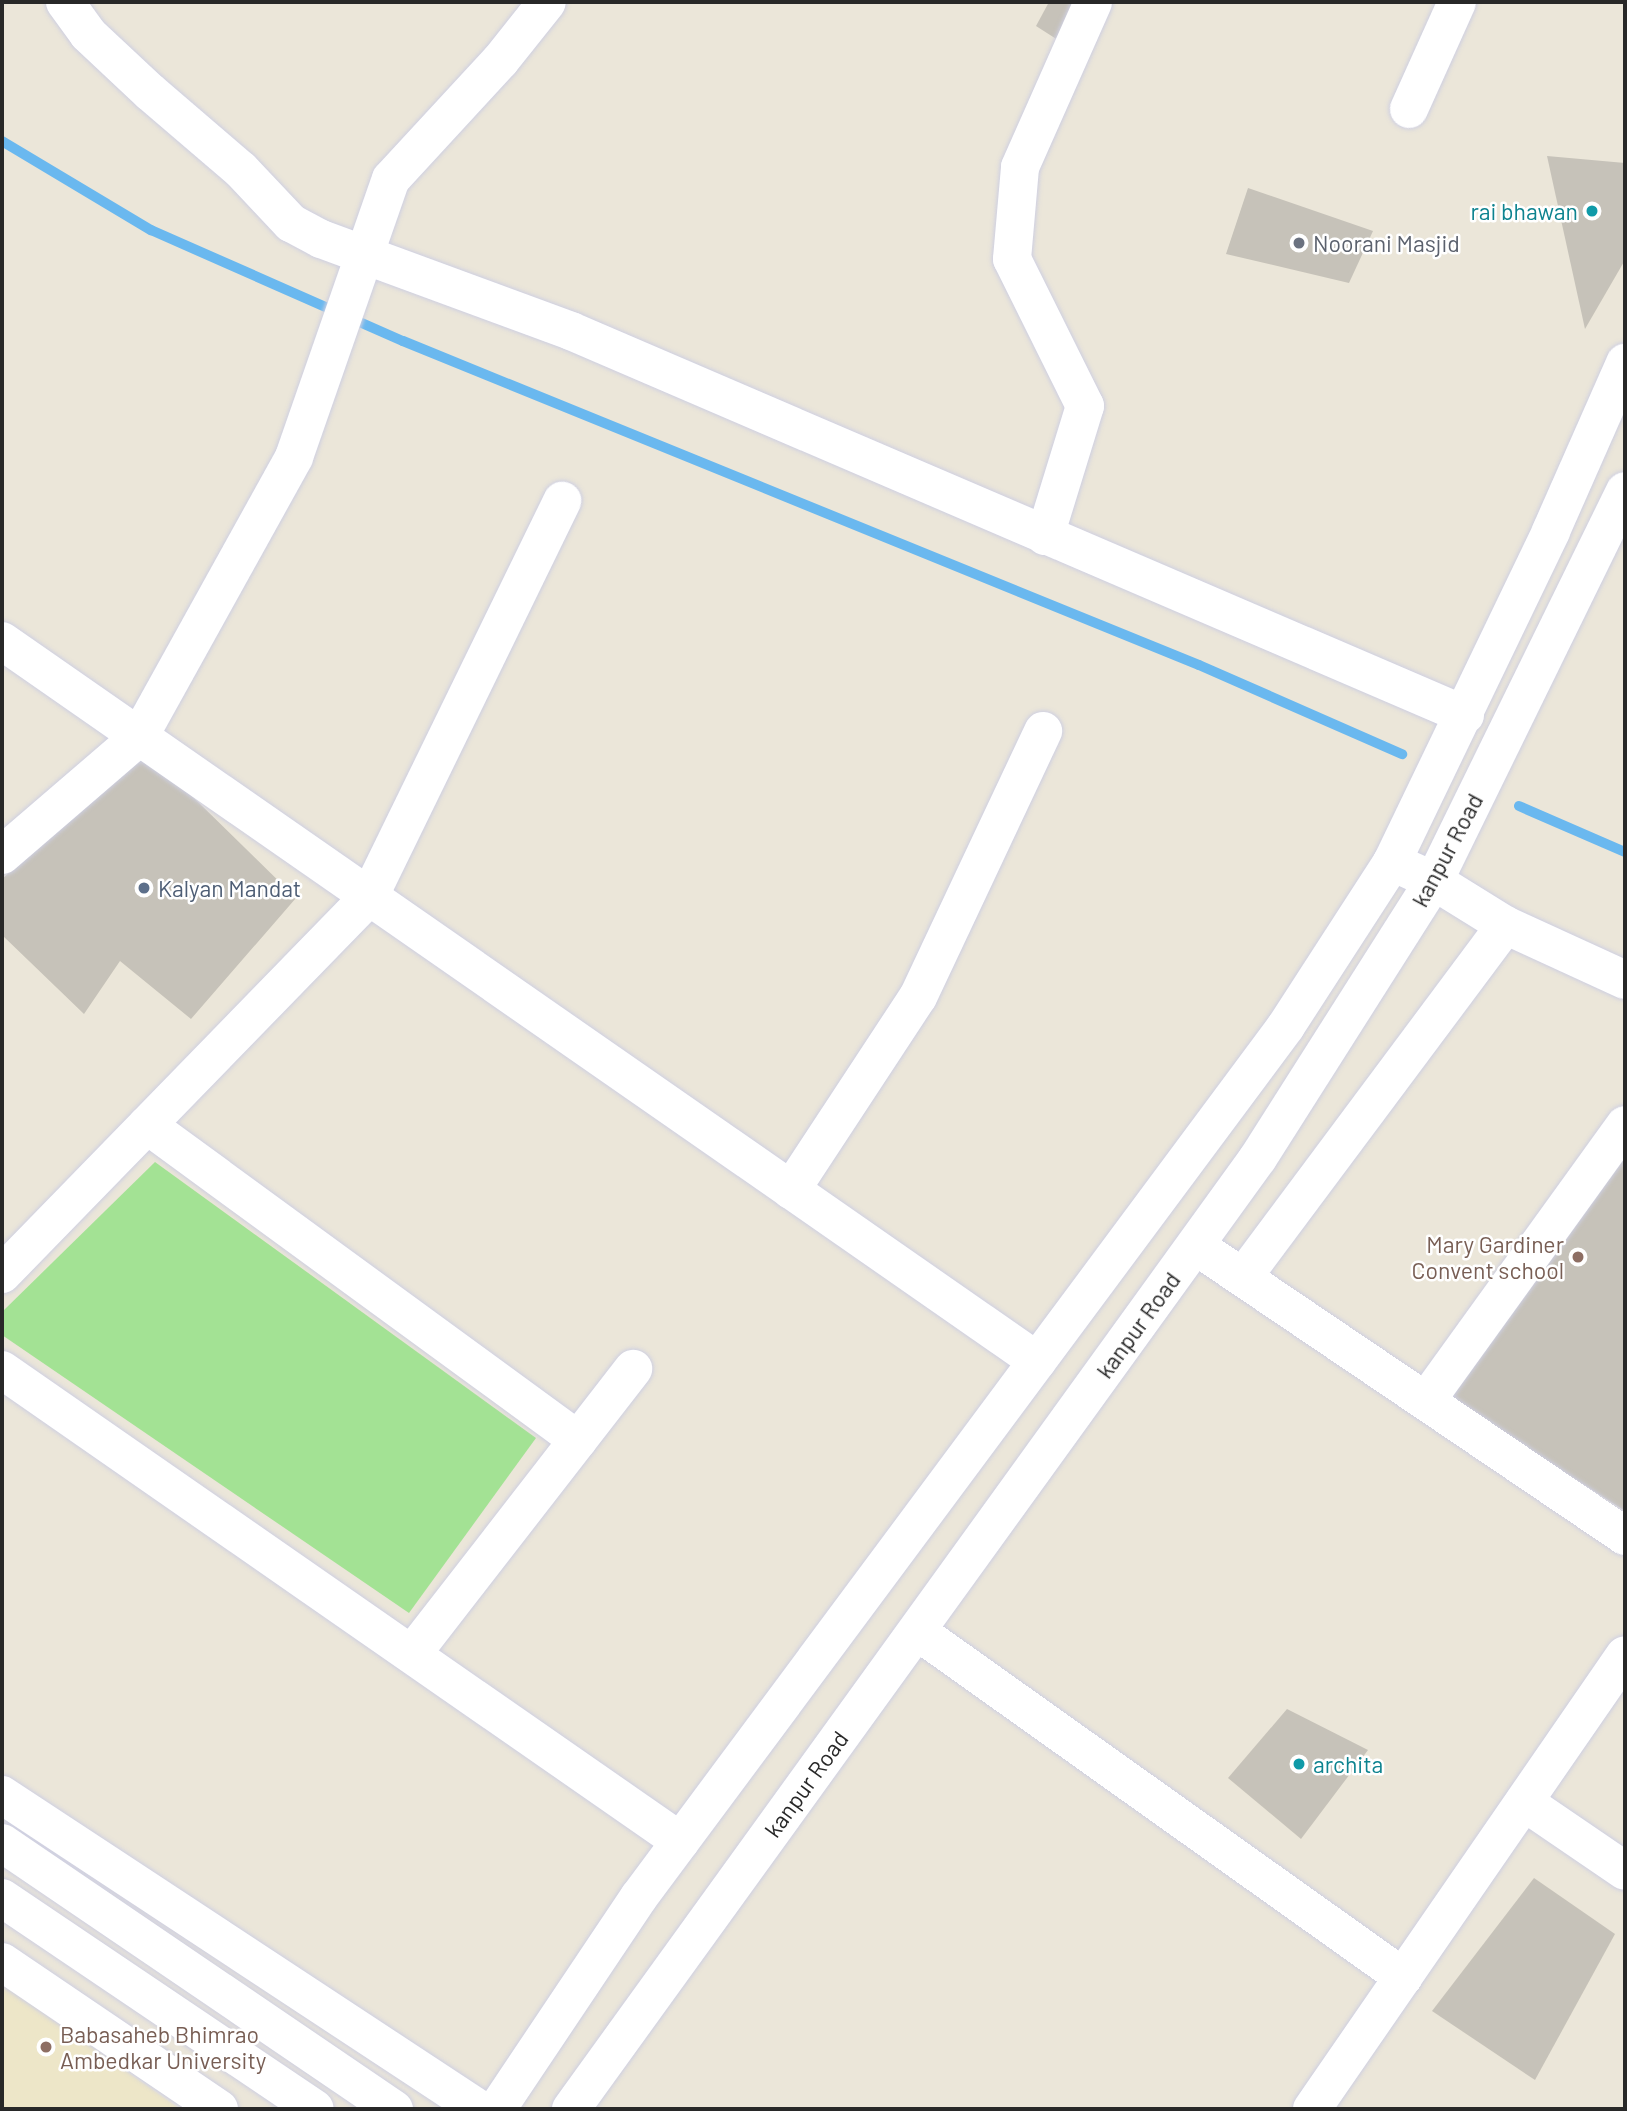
<!DOCTYPE html>
<html>
<head>
<meta charset="utf-8">
<style>
  body { margin:0 }
  #map { position:relative; width:1627px; height:2111px; overflow:hidden; background:#ebe6d9; font-family:Barlow,sans-serif }
  div>[style] { position:absolute }
  [style*='--x'] { left:calc(var(--x)*1px); top:calc(var(--y)*1px); width:calc(var(--w)*1px); rotate:calc(var(--a)*1deg) }
  .education>* { inset:0; background:#ede6c8 }
  .green>* { inset:0; background:#a3e294 }
  .stream>* { height:10px; margin:-5px; padding:0 5px; transform-origin:5px; border-radius:5px; background:#6ab8ef }
  .building>* { inset:0; background:#c6c2b9 }
  .roads { filter:drop-shadow(0 0 2px #cecfe1) drop-shadow(0 0 2px #cecfe1) }
  .street>* { height:38px; margin:-19px; padding:0 19px; transform-origin:19px; border-radius:19px; background:#fff }
  .secondary>* { height:38px; margin:-19px; padding:0 19px; transform-origin:19px; border-radius:19px; background:#fff }
  .dots>* { width:19px; height:19px; translate:-50% -50%; box-sizing:border-box; border:4px solid #fff; border-radius:50% }
  span { translate:-50% -50%; white-space:nowrap; text-align:center; line-height:1.15; -webkit-text-stroke:5px #fff; paint-order:stroke }
  .culture-label { font-size:23px; color:#0d838f }
  .right { translate:-100% -50%; text-align:right }
  .left { translate:0 -50%; text-align:left }
  .worship-label { font-size:23px; color:#5b616d }
  .street-label { font-size:23px; color:#282828 }
  .service-label { font-size:23px; color:#4e5e75 }
  .education-label { font-size:23px; color:#785e54 }
  .frame { position:absolute; inset:0; border:4px solid #282828; pointer-events:none }
</style>
</head>
<body>
<div id="map">
  <div class="education">
    <div style="clip-path:polygon(2px 1984px,180px 2109px,2px 2109px)"></div>
  </div>
  <div class="green">
    <div style="clip-path:polygon(155px 1162px,536px 1438px,409px 1613px,2px 1335px,2px 1312px)"></div>
  </div>
  <div class="stream">
    <div style="--x:2;--y:141;--w:174;--a:30.9"></div>
    <div style="--x:151;--y:230;--w:275;--a:23.8"></div>
    <div style="--x:403;--y:341;--w:859;--a:22.15"></div>
    <div style="--x:1199;--y:665;--w:222;--a:23.7"></div>
    <div style="--x:1519;--y:806;--w:116;--a:23.5"></div>
  </div>
  <div class="building">
    <div style="clip-path:polygon(1049px 2px,1093px 2px,1072px 49px,1036px 26px)"></div>
    <div style="clip-path:polygon(1547px 156px,1625px 163px,1625px 260px,1585px 329px)"></div>
    <div style="clip-path:polygon(1248px 188px,1373px 231px,1349px 283px,1226px 254px)"></div>
    <div style="clip-path:polygon(146px 751px,296px 898px,191px 1019px,120px 961px,84px 1014px,2px 935px,2px 879px)"></div>
    <div style="clip-path:polygon(1625px 1125px,1625px 1511px,1435px 1389px)"></div>
    <div style="clip-path:polygon(1287px 1709px,1368px 1750px,1301px 1839px,1228px 1778px)"></div>
    <div style="clip-path:polygon(1534px 1878px,1615px 1934px,1535px 2080px,1432px 2011px)"></div>
  </div>
  <div class="roads">
    <div class="street">
      <div style="--x:65;--y:2;--w:39;--a:54"></div>
      <div style="--x:88;--y:34;--w:85;--a:43.1"></div>
      <div style="--x:150;--y:92;--w:120;--a:40.6"></div>
      <div style="--x:241;--y:170;--w:73;--a:46.7"></div>
      <div style="--x:291;--y:223;--w:34;--a:28"></div>
      <div style="--x:321;--y:239;--w:266;--a:20.2"></div>
      <div style="--x:571;--y:331;--w:973;--a:23.24"></div>
      <div style="--x:1409;--y:109;--w:117;--a:-65.8"></div>
      <div style="--x:1045;--y:536;--w:136;--a:-72.9"></div>
      <div style="--x:1085;--y:406;--w:164;--a:-116.4"></div>
      <div style="--x:1012;--y:259;--w:92;--a:-85"></div>
      <div style="--x:1020;--y:167;--w:180;--a:-66.1"></div>
      <div style="--x:2;--y:641;--w:1261;--a:34.82"></div>
      <div style="--x:2;--y:855;--w:181;--a:-40.7"></div>
      <div style="--x:139;--y:737;--w:320;--a:-61"></div>
      <div style="--x:294;--y:457;--w:294;--a:-70.8"></div>
      <div style="--x:391;--y:179;--w:161;--a:-47.3"></div>
      <div style="--x:500;--y:61;--w:75;--a:-51.5"></div>
      <div style="--x:1392;--y:862;--w:46;--a:24.3"></div>
      <div style="--x:1434;--y:881;--w:84;--a:31.8"></div>
      <div style="--x:1505;--y:925;--w:132;--a:24.6"></div>
      <div style="--x:147;--y:1125;--w:534;--a:36.16"></div>
      <div style="--x:791;--y:1190;--w:231;--a:-56.7"></div>
      <div style="--x:918;--y:997;--w:294;--a:-64.8"></div>
      <div style="--x:1196;--y:1246;--w:518;--a:34.06"></div>
      <div style="--x:2;--y:1274;--w:526;--a:-45.77"></div>
      <div style="--x:369;--y:897;--w:441;--a:-64"></div>
      <div style="--x:1243;--y:1277;--w:439;--a:-53.3"></div>
      <div style="--x:2;--y:1370;--w:826;--a:34.79"></div>
      <div style="--x:1426;--y:1401;--w:340;--a:-54.2"></div>
      <div style="--x:917;--y:1631;--w:597;--a:35.45"></div>
      <div style="--x:412;--y:1654;--w:361;--a:-52.2"></div>
      <div style="--x:1524;--y:1802;--w:122;--a:34.3"></div>
      <div style="--x:1312;--y:2109;--w:551;--a:-55.42"></div>
    </div>
    <div class="secondary">
      <div style="--x:2;--y:1795;--w:571;--a:33.36"></div>
      <div style="--x:2;--y:1843;--w:474;--a:34.2"></div>
      <div style="--x:2;--y:1898;--w:377;--a:34"></div>
      <div style="--x:2;--y:1962;--w:262;--a:34.1"></div>
      <div style="--x:497;--y:2109;--w:255;--a:-56.2"></div>
      <div style="--x:639;--y:1897;--w:1085;--a:-53.39"></div>
      <div style="--x:1286;--y:1026;--w:195;--a:-57.1"></div>
      <div style="--x:1392;--y:862;--w:367;--a:-64.3"></div>
      <div style="--x:1551;--y:531;--w:184;--a:-66.2"></div>
      <div style="--x:571;--y:2109;--w:1173;--a:-54.16"></div>
      <div style="--x:1258;--y:1158;--w:328;--a:-57.6"></div>
      <div style="--x:1434;--y:881;--w:434;--a:-63.9"></div>
    </div>
  </div>
  <div class="dots">
    <div style="left:1592px;top:211px;background:#0f9aa8"></div>
    <div style="left:1299px;top:243px;background:#6b7280"></div>
    <div style="left:144px;top:888px;background:#5c6f8a"></div>
    <div style="left:1578px;top:1257px;background:#8d6e63"></div>
    <div style="left:1299px;top:1764px;background:#0f9aa8"></div>
    <div style="left:46px;top:2047px;background:#8d6e63"></div>
  </div>
  <div class="culture-label">
    <span class="right" style="left:1578px;top:211px">rai bhawan</span>
    <span class="left" style="left:1313px;top:1764px">archita</span>
  </div>
  <div class="worship-label">
    <span class="left" style="left:1313px;top:243px">Noorani Masjid</span>
  </div>
  <div class="street-label">
    <span style="left:1447px;top:850px;rotate:-62deg">kanpur Road</span>
    <span style="left:1138px;top:1325px;rotate:-54deg">kanpur Road</span>
    <span style="left:806px;top:1784px;rotate:-54deg">kanpur Road</span>
  </div>
  <div class="service-label">
    <span class="left" style="left:158px;top:888px">Kalyan Mandat</span>
  </div>
  <div class="education-label">
    <span class="right" style="left:1564px;top:1257px">Mary Gardiner<br>Convent school</span>
    <span class="left" style="left:60px;top:2047px">Babasaheb Bhimrao<br>Ambedkar University</span>
  </div>
  <div class="frame"></div>
</div>
</body>
</html>
